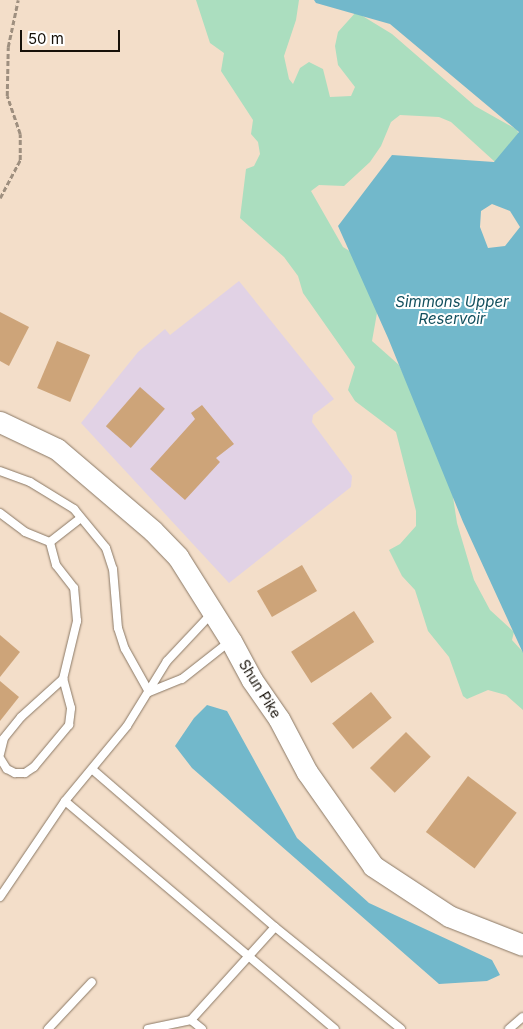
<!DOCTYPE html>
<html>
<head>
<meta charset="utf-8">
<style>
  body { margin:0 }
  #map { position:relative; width:523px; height:1029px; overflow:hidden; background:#f3dec9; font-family:Inter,sans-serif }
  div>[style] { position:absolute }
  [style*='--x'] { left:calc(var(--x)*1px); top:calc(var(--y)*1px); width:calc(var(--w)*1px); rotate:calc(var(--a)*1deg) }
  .industrial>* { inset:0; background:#e1d2e5 }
  .green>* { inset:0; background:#abdebf }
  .water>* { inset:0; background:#72b8cb }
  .building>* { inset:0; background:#cda479; transform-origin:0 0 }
  .path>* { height:2.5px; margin-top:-1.25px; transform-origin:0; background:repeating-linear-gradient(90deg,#9e8f7f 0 5px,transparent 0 7.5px) }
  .roads { filter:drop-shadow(0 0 1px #8a7865) drop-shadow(0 0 1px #8a7865) }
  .service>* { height:8px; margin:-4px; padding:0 4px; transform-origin:4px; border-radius:4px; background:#fff }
  .secondary>* { height:21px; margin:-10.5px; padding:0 10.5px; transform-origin:10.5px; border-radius:10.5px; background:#fff }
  span { translate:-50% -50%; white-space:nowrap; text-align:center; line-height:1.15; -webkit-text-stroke:4px #fff; paint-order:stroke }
  .street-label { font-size:14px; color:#171109 }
  .water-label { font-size:15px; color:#13505e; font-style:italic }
  .scale { position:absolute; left:20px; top:30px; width:100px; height:22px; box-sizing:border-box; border:2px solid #171109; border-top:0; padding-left:6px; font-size:15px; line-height:18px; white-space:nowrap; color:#171109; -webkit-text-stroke:4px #fff; paint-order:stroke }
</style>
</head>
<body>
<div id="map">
  <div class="industrial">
    <div style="clip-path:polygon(239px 281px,334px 399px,313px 415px,312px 422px,352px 476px,351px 487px,229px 583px,81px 423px,138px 352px,165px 329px,170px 335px)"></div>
  </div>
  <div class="green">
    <div style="clip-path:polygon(196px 0,299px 0,296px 20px,284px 56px,289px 79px,293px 84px,300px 68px,309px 62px,323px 69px,330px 97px,351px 96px,355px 87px,338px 65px,335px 46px,338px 32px,356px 12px,392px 34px,475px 106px,516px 129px,523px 140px,505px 171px,451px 122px,439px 117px,400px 115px,391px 122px,381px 146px,370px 162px,344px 186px,319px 185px,311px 191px,343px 247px,367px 262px,382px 285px,372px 341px,399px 365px,450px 477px,457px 523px,474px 580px,490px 610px,514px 632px,512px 640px,523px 652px,523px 710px,506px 695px,488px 690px,467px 699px,463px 696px,449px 657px,428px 631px,415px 590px,402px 576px,389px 550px,400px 544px,416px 526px,416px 511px,396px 432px,355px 401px,348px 390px,355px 367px,303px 293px,298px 276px,284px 257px,240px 218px,246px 169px,254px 166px,260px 154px,258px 142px,251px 134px,253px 120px,221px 71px,224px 53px,210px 43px)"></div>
  </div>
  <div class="water">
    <div style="clip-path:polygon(evenodd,314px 0,523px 0,523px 653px,463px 522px,388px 338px,338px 226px,392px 155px,494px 162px,519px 132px,390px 24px,316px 3px,314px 0,492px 204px,510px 211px,520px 227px,505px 246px,488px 248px,480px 227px,481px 211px,492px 204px)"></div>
    <div style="clip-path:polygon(207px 705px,227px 711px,297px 838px,369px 903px,492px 960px,500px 975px,487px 981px,439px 984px,192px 768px,175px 746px,194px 718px)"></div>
  </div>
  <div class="building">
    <div style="clip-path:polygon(0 312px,29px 327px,9px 366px,0 361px)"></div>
    <div style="left:57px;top:341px;width:36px;height:51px;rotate:23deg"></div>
    <div style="left:140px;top:387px;width:33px;height:52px;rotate:41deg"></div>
    <div style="clip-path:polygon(202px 405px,234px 444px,216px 458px,220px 462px,185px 500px,150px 469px,195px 419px,191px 413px)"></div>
    <div style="left:302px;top:565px;width:30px;height:52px;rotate:60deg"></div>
    <div style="left:354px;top:611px;width:37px;height:75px;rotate:57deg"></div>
    <div style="clip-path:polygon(0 635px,20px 652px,0 677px)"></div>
    <div style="clip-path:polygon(0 681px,19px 697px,0 721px)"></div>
    <div style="left:371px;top:692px;width:33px;height:50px;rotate:51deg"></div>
    <div style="left:406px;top:732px;width:35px;height:51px;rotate:45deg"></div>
    <div style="left:468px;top:776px;width:61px;height:70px;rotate:37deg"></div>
  </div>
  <div class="path">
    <div style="--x:0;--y:198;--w:43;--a:-62.2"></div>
    <div style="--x:20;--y:160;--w:26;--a:-90"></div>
    <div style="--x:20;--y:134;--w:40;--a:-108.9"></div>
    <div style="--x:7;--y:96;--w:49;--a:-88.8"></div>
    <div style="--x:8;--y:47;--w:48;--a:-78"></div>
  </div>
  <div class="roads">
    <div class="service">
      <div style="--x:0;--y:471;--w:32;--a:20"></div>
      <div style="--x:30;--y:482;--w:52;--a:31.5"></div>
      <div style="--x:74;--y:509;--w:50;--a:50.6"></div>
      <div style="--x:106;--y:548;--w:22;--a:72"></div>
      <div style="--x:113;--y:569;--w:59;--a:85.2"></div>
      <div style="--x:118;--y:628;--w:22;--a:72"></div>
      <div style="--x:125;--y:649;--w:49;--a:60.8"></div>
      <div style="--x:0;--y:513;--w:31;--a:37"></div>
      <div style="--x:25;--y:532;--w:27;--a:22"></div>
      <div style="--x:149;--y:692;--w:35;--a:-22"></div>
      <div style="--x:182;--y:679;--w:60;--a:-38.2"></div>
      <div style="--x:0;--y:754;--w:16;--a:-76"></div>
      <div style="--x:4;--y:738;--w:27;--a:-51"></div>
      <div style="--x:21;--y:717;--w:57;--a:-42.1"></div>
      <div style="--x:0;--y:758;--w:13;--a:58"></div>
      <div style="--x:7;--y:769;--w:9;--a:27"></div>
      <div style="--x:15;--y:773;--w:10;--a:0"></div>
      <div style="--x:25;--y:773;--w:11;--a:-34"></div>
      <div style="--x:34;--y:767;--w:55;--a:-50.2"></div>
      <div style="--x:69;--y:725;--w:17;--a:-83"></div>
      <div style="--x:71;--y:708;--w:30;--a:-105"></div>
      <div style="--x:63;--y:679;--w:60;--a:-76.4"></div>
      <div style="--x:77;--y:621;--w:33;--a:-95"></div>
      <div style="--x:74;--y:588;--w:29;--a:-128"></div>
      <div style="--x:56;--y:565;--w:24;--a:-105"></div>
      <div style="--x:50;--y:542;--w:39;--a:-38"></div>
      <div style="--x:93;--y:770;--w:240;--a:40.8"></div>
      <div style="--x:275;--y:927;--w:162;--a:39"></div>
      <div style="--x:65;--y:801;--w:353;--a:40.2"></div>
      <div style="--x:0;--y:897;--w:116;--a:-55.9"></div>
      <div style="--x:65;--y:801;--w:97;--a:-50.4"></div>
      <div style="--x:127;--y:726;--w:76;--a:-58.4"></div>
      <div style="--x:167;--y:661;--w:66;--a:-46.8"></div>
      <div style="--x:191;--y:1020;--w:125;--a:-47.9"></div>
      <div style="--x:48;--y:1029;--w:64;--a:-46.9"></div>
      <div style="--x:148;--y:1029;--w:44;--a:-11.8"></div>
      <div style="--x:191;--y:1020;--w:14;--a:39"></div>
      <div style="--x:509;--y:1029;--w:18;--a:-41"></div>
    </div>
    <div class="secondary">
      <div style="--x:0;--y:422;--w:63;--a:25.3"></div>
      <div style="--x:57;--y:449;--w:126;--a:40.5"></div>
      <div style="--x:153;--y:531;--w:36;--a:46"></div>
      <div style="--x:178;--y:557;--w:99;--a:57.8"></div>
      <div style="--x:231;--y:641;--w:44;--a:61.7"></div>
      <div style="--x:252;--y:680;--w:47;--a:55.3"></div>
      <div style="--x:279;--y:719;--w:60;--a:62.2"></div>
      <div style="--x:307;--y:772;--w:115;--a:54.9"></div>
      <div style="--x:373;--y:866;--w:91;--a:33.3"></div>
      <div style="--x:449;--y:916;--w:79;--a:21.4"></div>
    </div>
  </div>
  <div class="street-label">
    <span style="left:260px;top:689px;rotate:58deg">Shun Pike</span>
  </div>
  <div class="water-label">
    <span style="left:452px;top:310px">Simmons Upper<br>Reservoir</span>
  </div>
  <div class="scale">50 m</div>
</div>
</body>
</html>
